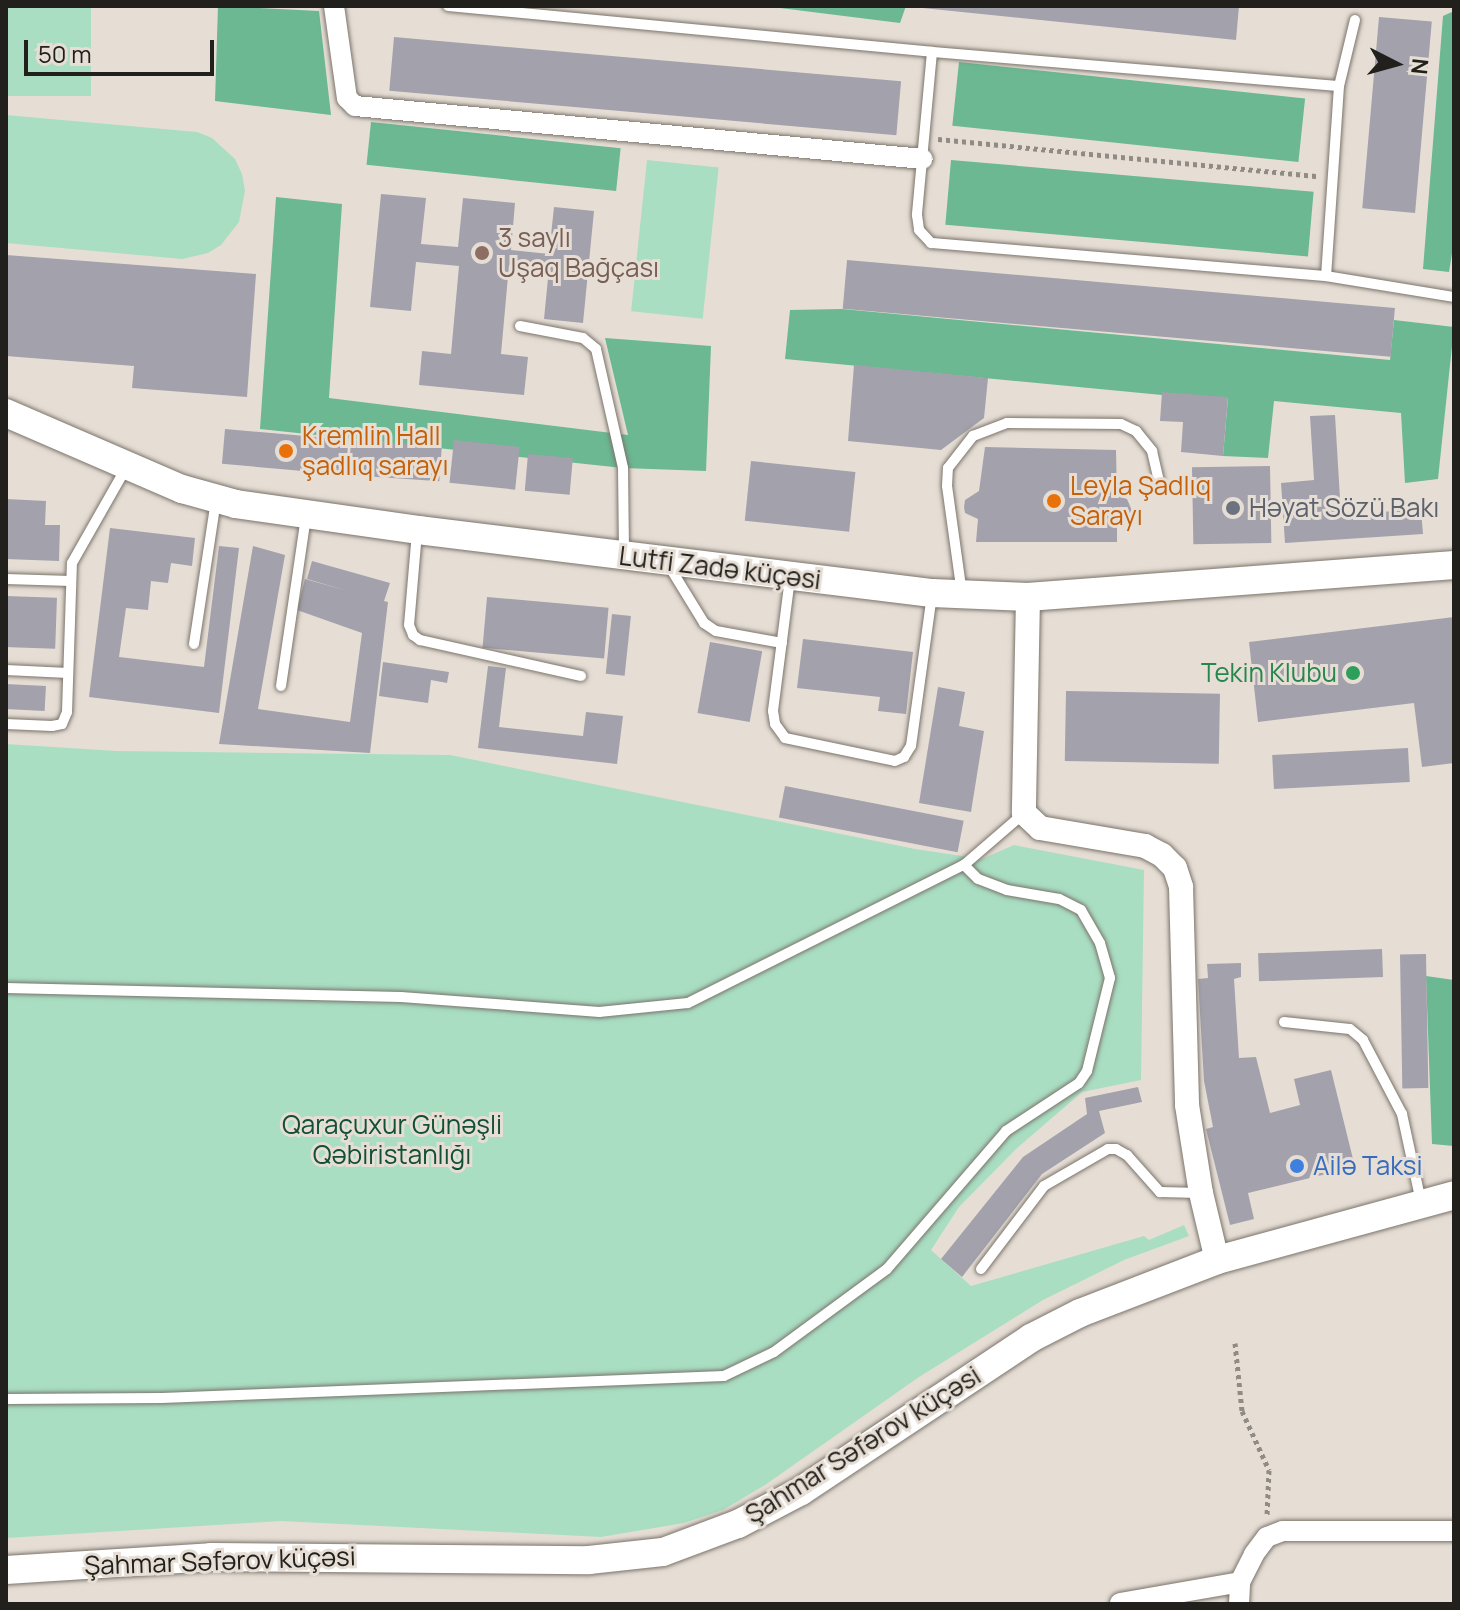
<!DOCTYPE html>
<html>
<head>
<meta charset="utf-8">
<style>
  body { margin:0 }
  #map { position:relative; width:1460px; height:1610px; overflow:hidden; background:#e6ded5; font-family:Manrope,sans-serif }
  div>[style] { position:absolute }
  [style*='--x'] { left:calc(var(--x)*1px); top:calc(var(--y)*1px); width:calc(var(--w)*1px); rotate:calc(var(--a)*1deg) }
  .green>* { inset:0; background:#a9dec3; transform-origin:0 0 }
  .forest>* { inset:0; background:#6bb893; transform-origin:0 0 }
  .building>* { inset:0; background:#a3a1ac; transform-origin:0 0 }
  .path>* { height:5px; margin-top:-2.5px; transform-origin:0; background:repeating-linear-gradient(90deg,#918b85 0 4px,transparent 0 8px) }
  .roads { filter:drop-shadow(0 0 2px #7b746b) drop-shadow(0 0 2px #7b746b) }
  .service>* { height:10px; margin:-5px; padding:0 5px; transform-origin:5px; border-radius:5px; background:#fff }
  .minor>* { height:20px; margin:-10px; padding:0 10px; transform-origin:10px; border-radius:10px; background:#fff }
  .tertiary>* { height:24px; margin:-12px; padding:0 12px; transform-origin:12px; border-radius:12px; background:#fff }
  .secondary>* { height:28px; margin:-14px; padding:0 14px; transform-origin:14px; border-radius:14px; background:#fff }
  .dots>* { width:22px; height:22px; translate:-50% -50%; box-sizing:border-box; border:4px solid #e6ded5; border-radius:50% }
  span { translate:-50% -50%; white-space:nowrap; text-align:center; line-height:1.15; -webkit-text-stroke:6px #e6ded5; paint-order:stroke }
  .education-label { font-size:26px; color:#785e54 }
  .left { translate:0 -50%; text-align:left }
  .food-label { font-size:26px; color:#c56008 }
  .worship-label { font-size:26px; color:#5b616d }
  .street-label { font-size:26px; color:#22201c }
  .leisure-label { font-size:26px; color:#27864d }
  .right { translate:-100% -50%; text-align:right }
  .park-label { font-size:26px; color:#114f36 }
  .shop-label { font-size:26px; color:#366cbe }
  .frame { position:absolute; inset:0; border:8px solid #22201c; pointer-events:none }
  .north { position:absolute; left:1356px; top:24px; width:80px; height:80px; -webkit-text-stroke:6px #e6ded5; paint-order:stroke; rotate:96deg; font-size:22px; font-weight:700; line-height:32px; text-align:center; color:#22201c }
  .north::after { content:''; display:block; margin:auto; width:28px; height:36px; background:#22201c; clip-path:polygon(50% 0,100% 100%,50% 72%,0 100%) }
  .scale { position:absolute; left:24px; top:40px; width:190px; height:36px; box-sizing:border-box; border:4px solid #22201c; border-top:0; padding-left:10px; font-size:24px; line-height:28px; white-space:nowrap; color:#22201c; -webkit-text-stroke:6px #e6ded5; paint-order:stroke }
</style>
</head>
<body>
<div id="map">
  <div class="green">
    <div style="left:6px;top:6px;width:85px;height:90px"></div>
    <div style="clip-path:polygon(6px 115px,197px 132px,212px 138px,235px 159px,242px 174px,245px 191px,239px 222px,221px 245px,208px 253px,182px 259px,6px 243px)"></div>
    <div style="left:647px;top:160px;width:72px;height:152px;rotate:6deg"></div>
    <div style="clip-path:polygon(6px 744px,117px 751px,450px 755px,915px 849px,982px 859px,1014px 845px,1144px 870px,1141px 1080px,1082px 1092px,1016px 1149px,959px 1207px,931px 1250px,971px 1286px,1144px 1236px,1149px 1240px,1184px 1225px,1189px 1236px,1124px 1260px,1043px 1300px,919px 1377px,765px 1485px,723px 1510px,684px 1523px,601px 1537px,281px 1521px,6px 1538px)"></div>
  </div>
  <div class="forest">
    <div style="clip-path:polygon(218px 6px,319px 11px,331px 115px,215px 101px)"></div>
    <div style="clip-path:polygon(764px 6px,906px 6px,900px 23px)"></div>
    <div style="clip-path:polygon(1454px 11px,1454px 241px,1449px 272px,1423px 269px,1443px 16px)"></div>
    <div style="left:959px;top:62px;width:348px;height:64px;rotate:6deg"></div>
    <div style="left:371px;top:122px;width:251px;height:43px;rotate:6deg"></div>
    <div style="left:951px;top:160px;width:364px;height:65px;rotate:5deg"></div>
    <div style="clip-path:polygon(276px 197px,342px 204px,329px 398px,628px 435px,605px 338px,711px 346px,706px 471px,623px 468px,260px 429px)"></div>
    <div style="clip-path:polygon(842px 309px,1390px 360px,1394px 320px,1454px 327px,1438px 479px,1405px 483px,1401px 413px,1274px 401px,1268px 458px,1223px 456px,1228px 398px,1162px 395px,785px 359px,790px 310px)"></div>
    <div style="clip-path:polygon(1426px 976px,1454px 980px,1454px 1146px,1432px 1144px)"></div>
  </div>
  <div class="building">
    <div style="clip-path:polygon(903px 6px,1239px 6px,1236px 40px)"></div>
    <div style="left:1379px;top:17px;width:53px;height:192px;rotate:5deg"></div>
    <div style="left:394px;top:37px;width:509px;height:54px;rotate:5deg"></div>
    <div style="clip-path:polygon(381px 194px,426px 198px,421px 244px,458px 247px,463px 198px,515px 203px,511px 250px,549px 254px,554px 207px,594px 211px,583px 323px,544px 319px,549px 268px,509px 265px,501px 354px,528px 357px,524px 395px,419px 385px,422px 351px,451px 354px,459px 266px,416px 262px,411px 311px,370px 307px)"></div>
    <div style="clip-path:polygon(6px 255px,256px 274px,247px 397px,132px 388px,134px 366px,6px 356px)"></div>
    <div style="left:847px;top:260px;width:550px;height:49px;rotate:5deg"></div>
    <div style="clip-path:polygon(854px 365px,988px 378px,984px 418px,941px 450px,848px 441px)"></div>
    <div style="clip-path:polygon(1162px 392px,1228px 397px,1223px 456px,1181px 452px,1183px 422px,1160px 421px)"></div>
    <div style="clip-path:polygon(1335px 415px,1341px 515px,1421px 509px,1423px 534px,1285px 543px,1281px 483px,1314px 480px,1310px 416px)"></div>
    <div style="left:225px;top:429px;width:124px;height:35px;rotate:5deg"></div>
    <div style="left:351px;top:440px;width:91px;height:35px;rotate:4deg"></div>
    <div style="left:454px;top:440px;width:66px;height:43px;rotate:6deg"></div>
    <div style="clip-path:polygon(985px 447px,1116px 450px,1117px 496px,1127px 499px,1133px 513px,1125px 523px,1117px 525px,1117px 542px,976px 542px,978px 519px,965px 513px,964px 507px,965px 500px,979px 491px)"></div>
    <div style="left:528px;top:454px;width:45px;height:37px;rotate:5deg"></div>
    <div style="left:751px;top:461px;width:105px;height:60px;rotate:6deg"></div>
    <div style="left:1270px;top:466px;width:77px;height:78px;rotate:89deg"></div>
    <div style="clip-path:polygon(6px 499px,46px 501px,45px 525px,60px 525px,59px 561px,6px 559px)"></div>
    <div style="clip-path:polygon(110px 528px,195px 538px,192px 566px,171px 563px,168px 583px,151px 581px,148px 610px,126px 608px,119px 657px,204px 667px,219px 546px,239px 548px,219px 713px,89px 697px)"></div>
    <div style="clip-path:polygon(253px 546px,285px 555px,258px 709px,350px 722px,362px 633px,297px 610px,305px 579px,348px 591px,307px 579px,312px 561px,390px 583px,384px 601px,388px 602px,370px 753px,219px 744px)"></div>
    <div style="left:6px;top:596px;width:51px;height:51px;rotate:2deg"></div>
    <div style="left:487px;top:597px;width:122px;height:51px;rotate:5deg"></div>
    <div style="left:612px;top:614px;width:19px;height:60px;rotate:6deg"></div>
    <div style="clip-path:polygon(1454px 617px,1454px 763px,1422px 767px,1414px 703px,1258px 722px,1249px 642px)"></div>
    <div style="clip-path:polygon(803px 639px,913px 652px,906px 714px,878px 711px,880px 697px,797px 688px)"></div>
    <div style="left:710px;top:642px;width:53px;height:72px;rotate:10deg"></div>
    <div style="clip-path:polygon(383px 662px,449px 672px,447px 683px,431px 680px,428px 703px,379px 696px)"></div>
    <div style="clip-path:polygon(488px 666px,506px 668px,499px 727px,583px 736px,586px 712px,623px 716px,617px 764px,478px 748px)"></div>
    <div style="left:6px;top:684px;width:40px;height:25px;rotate:3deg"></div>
    <div style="clip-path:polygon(938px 687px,965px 692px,959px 726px,984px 731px,971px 812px,919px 803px)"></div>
    <div style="left:1066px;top:691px;width:154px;height:70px;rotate:1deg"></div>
    <div style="left:1408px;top:748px;width:34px;height:136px;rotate:87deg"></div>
    <div style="left:785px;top:786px;width:182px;height:32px;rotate:11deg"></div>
    <div style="left:1382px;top:949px;width:28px;height:124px;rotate:88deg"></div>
    <div style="left:1426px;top:954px;width:134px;height:26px;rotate:89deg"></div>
    <div style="clip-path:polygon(1241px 963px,1241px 977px,1234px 979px,1239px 1058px,1256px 1057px,1270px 1113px,1300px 1105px,1294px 1079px,1331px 1070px,1355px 1167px,1248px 1193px,1254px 1219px,1230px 1225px,1206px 1129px,1213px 1127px,1204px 1081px,1198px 979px,1208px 978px,1207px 964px)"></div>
    <div style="clip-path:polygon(1138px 1087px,1142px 1102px,1099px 1111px,1105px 1133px,1042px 1174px,962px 1277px,941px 1259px,1023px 1157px,1087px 1114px,1085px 1098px)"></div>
  </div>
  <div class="path">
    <div style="--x:938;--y:139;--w:382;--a:5.6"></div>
    <div style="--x:1235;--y:1343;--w:68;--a:84.1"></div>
    <div style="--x:1242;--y:1411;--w:65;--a:65.4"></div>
    <div style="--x:1269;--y:1470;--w:46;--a:92.5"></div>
  </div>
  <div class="roads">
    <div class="service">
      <div style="--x:448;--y:6;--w:486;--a:5.4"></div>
      <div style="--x:932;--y:52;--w:408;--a:4.8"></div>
      <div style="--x:1355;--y:20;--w:68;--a:103.6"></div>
      <div style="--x:1339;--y:86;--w:190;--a:93.9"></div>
      <div style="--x:1326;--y:276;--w:130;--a:9.3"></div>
      <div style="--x:932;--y:52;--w:164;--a:95.3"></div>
      <div style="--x:917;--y:215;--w:15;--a:82"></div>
      <div style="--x:919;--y:230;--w:18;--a:47"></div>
      <div style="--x:931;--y:243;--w:396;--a:4.8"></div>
      <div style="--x:520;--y:326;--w:64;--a:10.8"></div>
      <div style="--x:583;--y:338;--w:17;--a:40"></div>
      <div style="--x:596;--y:349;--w:122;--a:77.2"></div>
      <div style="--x:623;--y:468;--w:86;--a:89.3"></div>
      <div style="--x:417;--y:532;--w:93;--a:94.9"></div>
      <div style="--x:409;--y:625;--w:11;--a:68"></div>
      <div style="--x:413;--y:635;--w:9;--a:36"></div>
      <div style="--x:420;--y:640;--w:165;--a:12.6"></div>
      <div style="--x:669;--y:566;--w:67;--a:58.4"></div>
      <div style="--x:704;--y:623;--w:14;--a:34"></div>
      <div style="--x:716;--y:631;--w:67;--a:10.3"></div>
      <div style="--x:790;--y:578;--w:134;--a:97.3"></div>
      <div style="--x:773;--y:711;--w:13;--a:81"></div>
      <div style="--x:775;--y:724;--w:17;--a:54"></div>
      <div style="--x:785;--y:738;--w:112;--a:11.8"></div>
      <div style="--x:895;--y:761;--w:10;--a:-24"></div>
      <div style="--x:904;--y:757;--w:13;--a:-58"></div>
      <div style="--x:911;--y:746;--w:152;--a:-82.1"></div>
      <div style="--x:6;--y:579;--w:65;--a:1.8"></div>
      <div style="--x:962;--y:594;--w:109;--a:-97.9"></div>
      <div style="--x:947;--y:486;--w:18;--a:-87"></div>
      <div style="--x:948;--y:468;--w:41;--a:-52"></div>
      <div style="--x:973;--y:436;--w:36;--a:-21"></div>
      <div style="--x:1007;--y:423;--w:114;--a:0.5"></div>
      <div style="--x:1121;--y:424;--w:17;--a:25"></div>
      <div style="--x:1136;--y:431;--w:26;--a:51"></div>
      <div style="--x:1152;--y:451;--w:32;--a:77"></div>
      <div style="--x:194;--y:644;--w:145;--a:-81.3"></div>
      <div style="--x:6;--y:670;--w:62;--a:2.8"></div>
      <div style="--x:281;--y:686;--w:171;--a:-81.6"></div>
      <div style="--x:6;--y:724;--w:46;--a:2.5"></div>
      <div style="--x:52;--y:726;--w:10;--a:-11"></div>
      <div style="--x:62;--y:724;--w:13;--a:-67"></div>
      <div style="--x:67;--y:712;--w:149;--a:-88.1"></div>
      <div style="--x:72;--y:563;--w:109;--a:-60.4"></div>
      <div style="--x:6;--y:988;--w:395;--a:1.3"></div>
      <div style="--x:401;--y:997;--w:199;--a:4.3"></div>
      <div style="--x:599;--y:1012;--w:89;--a:-5.8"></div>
      <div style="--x:688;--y:1003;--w:309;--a:-26.6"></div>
      <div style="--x:964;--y:865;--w:78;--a:-40.8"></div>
      <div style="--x:1284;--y:1022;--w:66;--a:6.1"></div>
      <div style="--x:1350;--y:1029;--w:17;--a:40"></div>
      <div style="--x:1363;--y:1040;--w:84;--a:62.2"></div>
      <div style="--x:1402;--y:1114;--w:90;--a:77.8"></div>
      <div style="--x:981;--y:1269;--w:104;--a:-52.8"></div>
      <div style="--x:1044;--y:1186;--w:74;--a:-30"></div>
      <div style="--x:1108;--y:1149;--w:8;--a:0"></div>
      <div style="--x:1116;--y:1149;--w:13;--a:29"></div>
      <div style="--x:1127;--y:1155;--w:50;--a:48.3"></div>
      <div style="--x:1160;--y:1192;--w:40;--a:1.4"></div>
      <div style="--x:6;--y:1399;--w:156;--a:-0.4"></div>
      <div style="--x:162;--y:1398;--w:562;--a:-2.24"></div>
      <div style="--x:724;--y:1376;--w:55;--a:-25.6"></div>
      <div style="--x:774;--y:1352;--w:140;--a:-36.3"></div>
      <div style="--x:887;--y:1269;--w:182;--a:-49.2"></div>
      <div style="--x:1006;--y:1131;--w:87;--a:-33.3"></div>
      <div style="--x:1079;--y:1083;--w:14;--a:-56"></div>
      <div style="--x:1087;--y:1071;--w:96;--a:-76.1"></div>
      <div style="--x:1110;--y:978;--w:36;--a:-106"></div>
      <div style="--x:1100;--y:943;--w:38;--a:-120"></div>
      <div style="--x:1081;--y:910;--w:25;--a:-153"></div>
      <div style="--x:1059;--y:899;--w:53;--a:-170.2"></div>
      <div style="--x:1007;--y:890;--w:31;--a:-159"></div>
      <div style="--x:978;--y:879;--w:20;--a:-135"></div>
    </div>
    <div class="minor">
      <div style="--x:334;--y:6;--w:93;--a:82"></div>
      <div style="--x:347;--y:98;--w:11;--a:45"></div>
      <div style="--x:355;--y:106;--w:570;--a:5.33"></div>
      <div style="--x:1120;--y:1603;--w:122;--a:-9.9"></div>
      <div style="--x:1239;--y:1604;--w:22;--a:-87"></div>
      <div style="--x:1240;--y:1582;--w:31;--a:-63"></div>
      <div style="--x:1254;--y:1554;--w:21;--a:-53"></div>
      <div style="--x:1267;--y:1537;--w:17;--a:-21"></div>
      <div style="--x:1283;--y:1531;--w:171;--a:0"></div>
    </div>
    <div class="tertiary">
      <div style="--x:1028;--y:597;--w:216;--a:91.1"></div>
      <div style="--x:1024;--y:813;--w:22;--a:43"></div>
      <div style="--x:1040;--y:828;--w:107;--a:9.7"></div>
      <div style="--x:1145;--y:846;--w:19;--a:28"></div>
      <div style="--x:1162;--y:855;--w:18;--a:45"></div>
      <div style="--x:1175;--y:868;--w:20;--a:72"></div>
      <div style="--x:1181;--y:887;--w:218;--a:88.4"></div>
      <div style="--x:1187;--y:1105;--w:89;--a:81"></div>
      <div style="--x:1201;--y:1193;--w:69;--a:76.6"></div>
    </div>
    <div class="secondary">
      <div style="--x:6;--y:413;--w:192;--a:23.4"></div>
      <div style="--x:182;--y:489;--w:56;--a:15.5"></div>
      <div style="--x:236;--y:504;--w:184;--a:8.1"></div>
      <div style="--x:418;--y:530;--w:518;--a:6.99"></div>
      <div style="--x:932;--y:593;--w:96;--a:2.4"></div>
      <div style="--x:1028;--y:597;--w:427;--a:-4.3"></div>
      <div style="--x:6;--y:1570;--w:205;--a:-3.6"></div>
      <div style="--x:211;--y:1557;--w:378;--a:0.5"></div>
      <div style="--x:589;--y:1560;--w:74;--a:-6.2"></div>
      <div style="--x:663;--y:1552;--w:80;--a:-20.5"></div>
      <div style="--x:738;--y:1524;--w:71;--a:-27.6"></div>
      <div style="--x:801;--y:1491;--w:276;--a:-33.6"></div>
      <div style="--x:1031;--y:1338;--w:55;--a:-27"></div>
      <div style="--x:1080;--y:1313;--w:147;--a:-21.1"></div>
      <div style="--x:1217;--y:1260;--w:246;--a:-15.3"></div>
    </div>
  </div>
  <div class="dots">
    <div style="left:482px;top:253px;background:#8d6e63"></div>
    <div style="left:286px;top:451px;background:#e8710a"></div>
    <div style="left:1054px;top:501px;background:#e8710a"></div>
    <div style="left:1233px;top:508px;background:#6b7280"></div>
    <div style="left:1353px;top:673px;background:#2e9e5b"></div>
    <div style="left:1297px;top:1166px;background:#3f7fe0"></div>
  </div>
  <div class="education-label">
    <span class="left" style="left:498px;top:253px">3 saylı<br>Uşaq Bağçası</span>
  </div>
  <div class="food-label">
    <span class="left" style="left:302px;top:451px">Kremlin Hall<br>şadlıq sarayı</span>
    <span class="left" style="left:1070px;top:501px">Leyla Şadlıq<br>Sarayı</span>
  </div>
  <div class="worship-label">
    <span class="left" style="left:1249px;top:508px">Həyat Sözü Bakı</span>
  </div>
  <div class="street-label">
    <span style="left:720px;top:568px;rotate:7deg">Lutfi Zadə küçəsi</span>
    <span style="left:863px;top:1445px;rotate:-32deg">Şahmar Səfərov küçəsi</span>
    <span style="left:220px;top:1561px;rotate:-2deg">Şahmar Səfərov küçəsi</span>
  </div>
  <div class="leisure-label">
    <span class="right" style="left:1337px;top:673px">Tekin Klubu</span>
  </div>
  <div class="park-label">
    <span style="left:392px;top:1140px">Qaraçuxur Günəşli<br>Qəbiristanlığı</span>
  </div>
  <div class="shop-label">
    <span class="left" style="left:1313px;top:1166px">Ailə Taksi</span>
  </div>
  <div class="frame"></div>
  <div class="north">N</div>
  <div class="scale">50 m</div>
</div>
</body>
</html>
